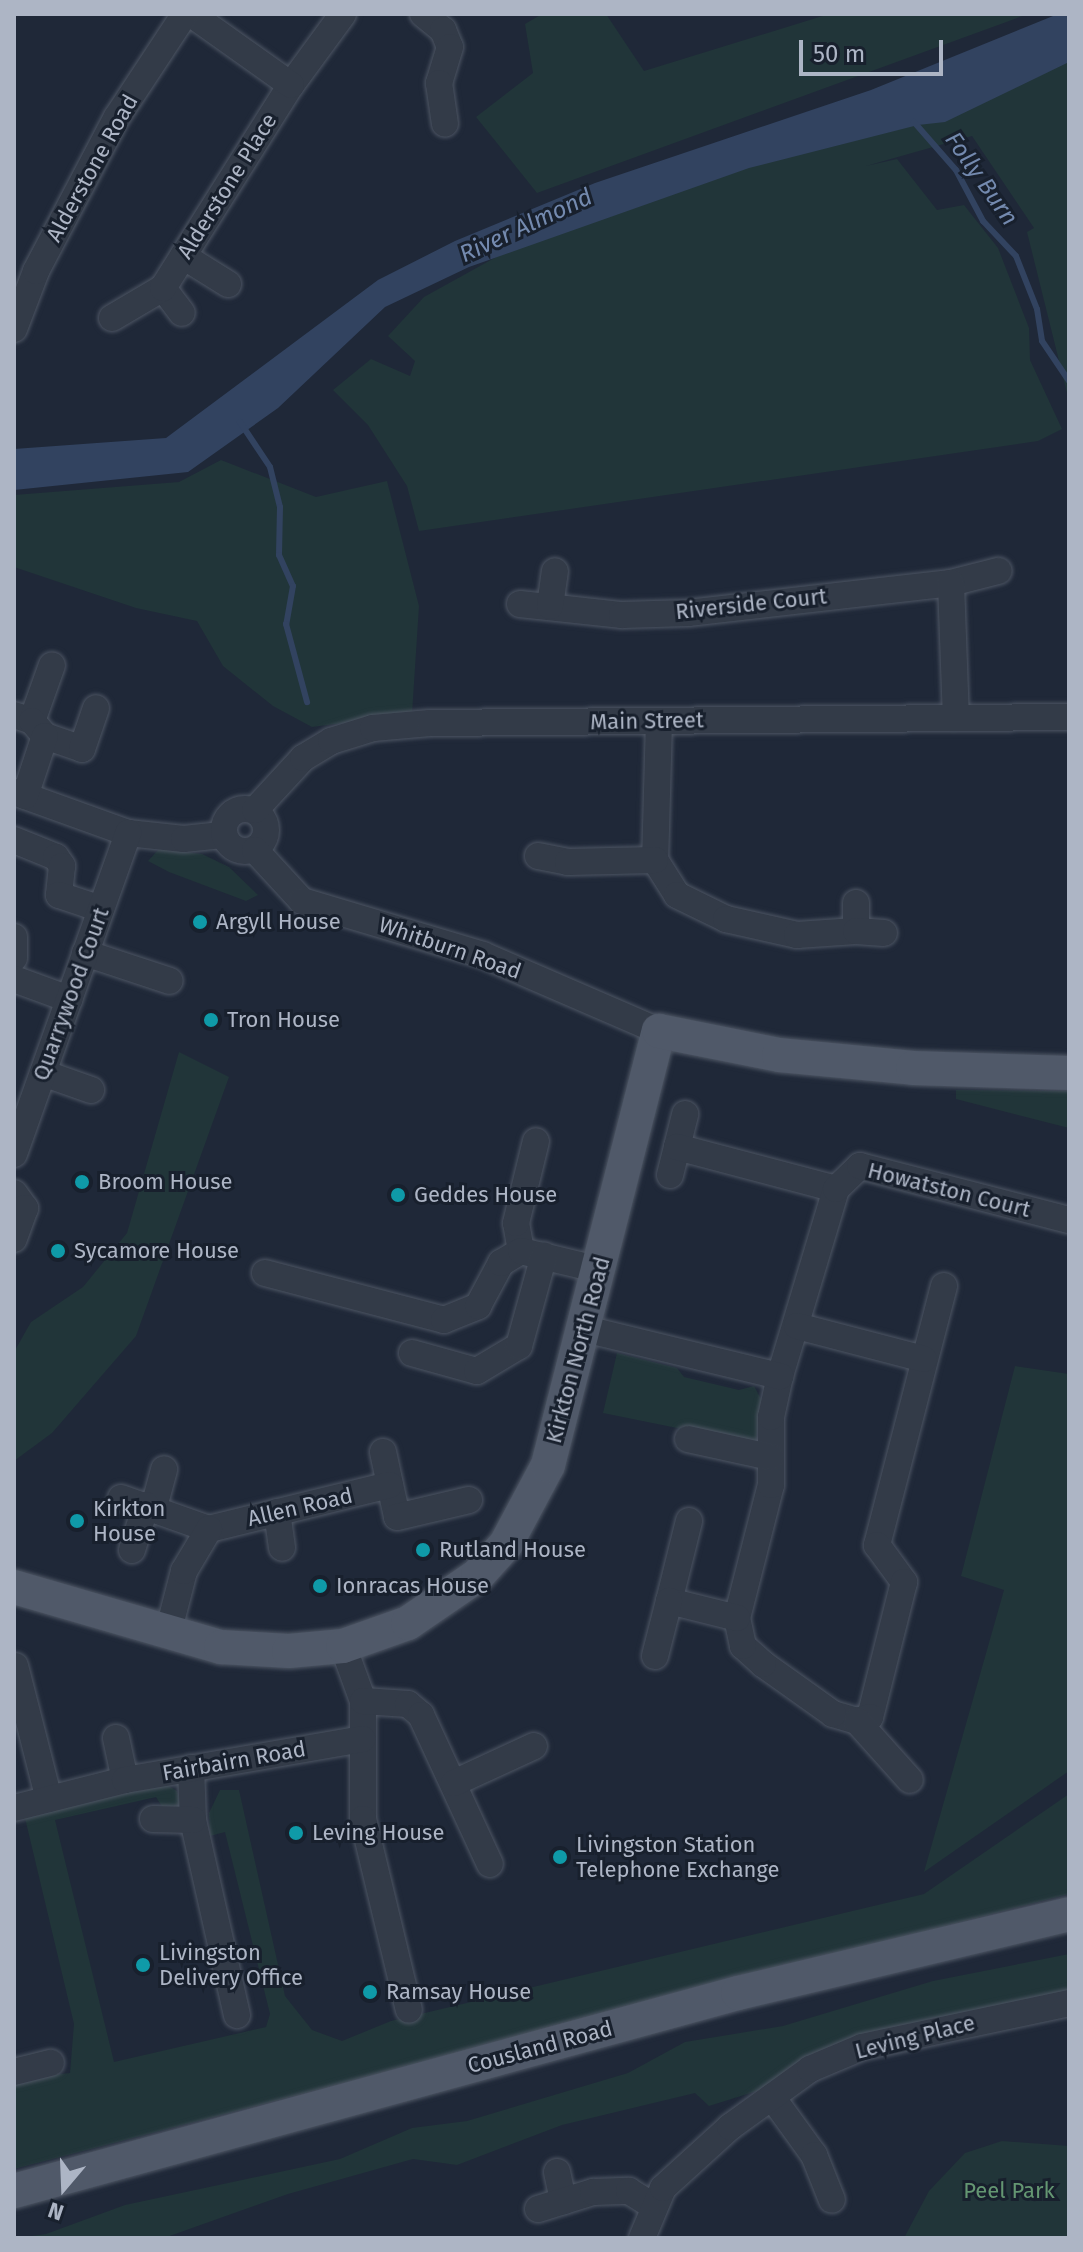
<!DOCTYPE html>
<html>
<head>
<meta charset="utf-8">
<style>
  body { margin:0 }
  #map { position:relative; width:1083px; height:2252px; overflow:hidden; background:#1f2838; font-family:"Fira Sans",sans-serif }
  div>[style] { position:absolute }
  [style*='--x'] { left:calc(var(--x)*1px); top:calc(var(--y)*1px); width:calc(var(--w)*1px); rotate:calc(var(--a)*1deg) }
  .green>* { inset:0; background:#213539 }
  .water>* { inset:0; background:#324360 }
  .stream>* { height:6px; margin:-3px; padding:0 3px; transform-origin:3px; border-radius:3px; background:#324360 }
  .roads { filter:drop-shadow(0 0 2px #4d5563) drop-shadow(0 0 2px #4d5563) }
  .minor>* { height:26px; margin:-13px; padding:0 13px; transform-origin:13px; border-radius:13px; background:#333b48 }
  .minor>.ring { margin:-13px; padding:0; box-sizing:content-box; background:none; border:26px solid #333b48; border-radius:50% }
  .major>* { height:34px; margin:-17px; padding:0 17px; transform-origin:17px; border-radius:17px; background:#505969 }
  .dots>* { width:22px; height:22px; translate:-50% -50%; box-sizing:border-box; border:4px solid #18202d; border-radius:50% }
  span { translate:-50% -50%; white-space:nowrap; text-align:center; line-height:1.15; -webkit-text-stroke:6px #18202d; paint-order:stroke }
  .street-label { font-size:22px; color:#adb5c5 }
  .poi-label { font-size:22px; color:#adb5c5 }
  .left { translate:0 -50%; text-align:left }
  .park-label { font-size:22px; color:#649672 }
  .water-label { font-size:24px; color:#748aaf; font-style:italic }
  .frame { position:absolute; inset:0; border:16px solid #adb5c5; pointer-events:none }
  .north { position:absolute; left:24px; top:2148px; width:80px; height:80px; -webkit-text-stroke:6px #18202d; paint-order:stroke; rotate:199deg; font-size:22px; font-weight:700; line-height:32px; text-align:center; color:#adb5c5 }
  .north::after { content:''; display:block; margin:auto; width:28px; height:36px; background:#adb5c5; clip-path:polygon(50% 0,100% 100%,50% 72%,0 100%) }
  .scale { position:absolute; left:799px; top:40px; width:144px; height:36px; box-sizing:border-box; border:4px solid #adb5c5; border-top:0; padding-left:10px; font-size:24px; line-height:28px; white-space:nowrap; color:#adb5c5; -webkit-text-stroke:6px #18202d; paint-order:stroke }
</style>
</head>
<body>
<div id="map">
  <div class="green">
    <div style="clip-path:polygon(542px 14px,606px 14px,644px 71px,829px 14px,1028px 14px,537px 193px,476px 117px,533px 73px,525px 24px)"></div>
    <div style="clip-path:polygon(1069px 54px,1069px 401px,1027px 232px,1034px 228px,972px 136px,866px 166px,897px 159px,937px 210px,964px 205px,998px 248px,1029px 328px,1030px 360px,1062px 429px,1038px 441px,419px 531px,407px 486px,368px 425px,333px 390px,371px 359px,410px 376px,415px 361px,388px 336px,424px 297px,545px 230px)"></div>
    <div style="clip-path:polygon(221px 460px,316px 497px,387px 481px,419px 606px,412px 714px,312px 727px,273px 706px,223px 666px,197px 621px,136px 608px,14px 567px,14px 495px,179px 482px)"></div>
    <div style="clip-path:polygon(159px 849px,202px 854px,229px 867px,258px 895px,246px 901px,169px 872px,148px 861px)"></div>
    <div style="clip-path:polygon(179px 1052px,229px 1077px,136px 1336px,52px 1433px,14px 1461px,14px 1352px,31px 1322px,83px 1287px,127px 1233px)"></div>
    <div style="clip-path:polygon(956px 1090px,1069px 1091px,1069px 1128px,956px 1099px)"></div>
    <div style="clip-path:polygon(617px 1353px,677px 1368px,684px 1377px,739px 1390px,754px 1386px,761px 1399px,756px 1444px,603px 1413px)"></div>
    <div style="clip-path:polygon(1015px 1366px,1069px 1374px,1069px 1771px,924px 1872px,1004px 1590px,961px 1576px)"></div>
    <div style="clip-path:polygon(162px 1782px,177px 1791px,181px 1807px,166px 1813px,156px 1797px,55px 1820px,114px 2062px,266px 2027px,270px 2014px,225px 1832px,210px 1836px,209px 1813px,220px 1790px,239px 1790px,285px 1996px,312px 2030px,342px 2041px,391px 2021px,924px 1894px,1069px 1794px,1069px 1894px,14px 2169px,14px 2079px,70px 2073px,74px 2024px,25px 1818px)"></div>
    <div style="clip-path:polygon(1069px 1954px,1069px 1993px,709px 2106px,695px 2093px,562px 2125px,457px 2165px,413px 2159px,288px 2194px,164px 2238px,17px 2238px,46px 2234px,125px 2205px,340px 2159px,412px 2128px,467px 2121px,628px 2073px,685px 2042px,783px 2026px,933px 1981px)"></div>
    <div style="clip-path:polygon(1002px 2141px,1069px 2146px,1069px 2238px,904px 2238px,929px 2191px,965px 2153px)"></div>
  </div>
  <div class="water">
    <div style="clip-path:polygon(1058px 14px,1069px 14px,1069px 62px,945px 122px,918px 125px,749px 168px,469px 267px,385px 307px,278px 408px,188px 472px,14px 490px,14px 449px,166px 438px,378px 280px,455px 241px,595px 183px,871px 90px)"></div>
  </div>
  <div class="stream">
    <div style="--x:914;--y:122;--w:64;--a:48.8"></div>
    <div style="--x:956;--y:170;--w:58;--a:62.1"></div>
    <div style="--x:983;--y:221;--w:48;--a:46.7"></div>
    <div style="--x:1016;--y:256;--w:57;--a:68.4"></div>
    <div style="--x:1037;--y:309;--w:32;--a:81"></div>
    <div style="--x:1042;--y:341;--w:48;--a:56"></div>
    <div style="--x:240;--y:422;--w:54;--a:56.3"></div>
    <div style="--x:270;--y:467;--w:41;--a:76"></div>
    <div style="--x:280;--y:507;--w:48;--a:91.2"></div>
    <div style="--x:279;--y:555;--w:34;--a:66"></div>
    <div style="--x:293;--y:586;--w:39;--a:100"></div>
    <div style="--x:286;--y:624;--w:81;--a:74.9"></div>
  </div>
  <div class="roads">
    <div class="minor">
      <div style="--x:423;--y:14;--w:26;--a:39"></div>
      <div style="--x:443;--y:30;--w:18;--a:68"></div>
      <div style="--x:450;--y:47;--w:38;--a:107"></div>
      <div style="--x:439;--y:83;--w:41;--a:81.7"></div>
      <div style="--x:291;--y:85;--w:88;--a:-53.8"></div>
      <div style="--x:183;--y:256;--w:53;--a:31.9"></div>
      <div style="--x:163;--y:288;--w:31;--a:53"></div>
      <div style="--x:112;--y:318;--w:59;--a:-30.5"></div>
      <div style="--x:163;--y:288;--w:240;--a:-57.8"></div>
      <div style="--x:291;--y:85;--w:123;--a:-144.6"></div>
      <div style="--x:14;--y:329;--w:62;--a:-69.2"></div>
      <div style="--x:36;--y:271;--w:174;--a:-62.3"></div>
      <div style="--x:117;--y:117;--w:123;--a:-56.6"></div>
      <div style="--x:951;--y:583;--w:49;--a:-14.3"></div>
      <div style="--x:520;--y:604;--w:103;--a:6.2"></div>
      <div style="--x:622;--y:615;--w:66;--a:-1.7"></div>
      <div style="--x:688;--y:613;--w:265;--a:-6.5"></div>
      <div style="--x:951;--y:583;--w:135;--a:87.9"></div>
      <div style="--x:550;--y:606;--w:35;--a:-82"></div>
      <div style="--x:14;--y:715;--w:19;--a:18"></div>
      <div style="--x:32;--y:721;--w:59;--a:-70.3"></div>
      <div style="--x:32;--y:721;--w:20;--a:49"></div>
      <div style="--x:45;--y:736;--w:39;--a:19"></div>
      <div style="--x:82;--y:749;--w:43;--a:-71.1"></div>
      <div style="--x:659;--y:721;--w:139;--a:91.6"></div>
      <div style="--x:655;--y:860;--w:41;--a:57.8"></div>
      <div style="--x:677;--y:895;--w:55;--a:26.1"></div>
      <div style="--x:726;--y:919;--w:73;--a:12.7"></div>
      <div style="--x:797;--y:935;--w:59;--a:-3.9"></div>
      <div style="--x:856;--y:931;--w:28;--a:-90"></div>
      <div style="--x:14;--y:792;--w:121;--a:19.8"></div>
      <div style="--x:128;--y:833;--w:56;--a:6.1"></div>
      <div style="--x:184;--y:839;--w:38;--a:-6"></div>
      <div style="--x:25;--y:796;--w:63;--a:-71.6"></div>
      <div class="ring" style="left:224px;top:809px;width:16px;height:16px"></div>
      <div style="--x:255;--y:810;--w:71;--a:-47.3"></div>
      <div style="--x:303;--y:758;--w:33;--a:-31"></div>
      <div style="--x:331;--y:741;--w:44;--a:-17.2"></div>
      <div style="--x:373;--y:728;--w:57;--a:-5"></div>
      <div style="--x:430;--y:723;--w:639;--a:-0.54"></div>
      <div style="--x:14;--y:840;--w:45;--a:22"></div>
      <div style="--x:56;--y:857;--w:11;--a:56"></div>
      <div style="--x:62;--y:866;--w:29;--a:96"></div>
      <div style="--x:59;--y:895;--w:44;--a:18.4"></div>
      <div style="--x:255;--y:850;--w:69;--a:47.3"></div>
      <div style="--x:302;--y:901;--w:189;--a:16.6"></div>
      <div style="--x:483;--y:955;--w:192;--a:23.4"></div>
      <div style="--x:538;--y:856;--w:31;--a:11"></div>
      <div style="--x:568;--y:862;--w:87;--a:-1.3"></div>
      <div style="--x:856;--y:931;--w:28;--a:4"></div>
      <div style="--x:14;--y:937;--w:21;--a:90"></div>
      <div style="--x:85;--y:953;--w:89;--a:18.2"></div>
      <div style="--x:14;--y:979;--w:59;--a:20"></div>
      <div style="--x:43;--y:1073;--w:51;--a:19.5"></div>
      <div style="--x:677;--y:1147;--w:34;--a:-76"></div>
      <div style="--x:14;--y:1154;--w:341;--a:-70.4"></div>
      <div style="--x:670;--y:1175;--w:29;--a:-76"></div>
      <div style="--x:677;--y:1147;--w:164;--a:14.8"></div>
      <div style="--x:14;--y:1193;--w:19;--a:54"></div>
      <div style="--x:25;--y:1208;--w:33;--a:110"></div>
      <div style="--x:521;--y:1251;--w:28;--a:-100"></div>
      <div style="--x:516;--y:1223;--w:84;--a:-76.3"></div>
      <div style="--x:265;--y:1273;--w:185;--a:14.7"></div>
      <div style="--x:444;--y:1320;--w:37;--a:-22"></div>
      <div style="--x:478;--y:1306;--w:49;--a:-61.9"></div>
      <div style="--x:501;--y:1263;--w:23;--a:-31"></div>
      <div style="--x:521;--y:1251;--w:81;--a:13.5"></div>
      <div style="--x:944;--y:1286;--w:268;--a:104.5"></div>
      <div style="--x:877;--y:1545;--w:46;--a:53.9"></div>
      <div style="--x:904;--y:1582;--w:139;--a:104.1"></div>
      <div style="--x:870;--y:1717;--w:14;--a:163"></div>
      <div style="--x:857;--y:1721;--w:25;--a:-164"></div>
      <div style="--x:833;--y:1714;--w:86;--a:-144.5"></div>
      <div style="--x:763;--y:1664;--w:27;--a:-138"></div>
      <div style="--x:743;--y:1646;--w:29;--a:-102"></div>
      <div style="--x:737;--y:1618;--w:137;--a:-75.7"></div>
      <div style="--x:771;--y:1485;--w:68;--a:-90"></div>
      <div style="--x:771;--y:1417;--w:42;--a:-77.6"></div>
      <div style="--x:780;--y:1376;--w:195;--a:-73.3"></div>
      <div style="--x:836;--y:1189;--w:33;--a:-44"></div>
      <div style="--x:860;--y:1166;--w:216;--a:14.5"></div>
      <div style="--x:797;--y:1326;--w:131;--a:14.6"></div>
      <div style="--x:585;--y:1329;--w:201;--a:13.6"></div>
      <div style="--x:412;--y:1353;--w:67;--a:15.5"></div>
      <div style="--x:477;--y:1371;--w:49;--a:-30.8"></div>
      <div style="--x:519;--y:1346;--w:94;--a:-74.6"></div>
      <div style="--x:688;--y:1439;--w:84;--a:12.4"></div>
      <div style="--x:383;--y:1452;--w:66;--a:77.8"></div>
      <div style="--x:397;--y:1517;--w:74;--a:-13.3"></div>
      <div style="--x:121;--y:1498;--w:93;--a:19.4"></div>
      <div style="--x:209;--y:1529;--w:186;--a:-13.7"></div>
      <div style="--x:154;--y:1507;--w:39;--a:-75"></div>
      <div style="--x:277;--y:1512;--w:36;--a:82"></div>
      <div style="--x:689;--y:1521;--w:82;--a:104"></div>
      <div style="--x:669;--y:1601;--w:70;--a:14"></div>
      <div style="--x:132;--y:1550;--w:47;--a:-72.7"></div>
      <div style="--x:168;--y:1633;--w:64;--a:-75.5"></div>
      <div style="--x:184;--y:1571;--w:49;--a:-59.2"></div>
      <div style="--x:343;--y:1646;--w:59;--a:70"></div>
      <div style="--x:363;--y:1701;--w:118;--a:90"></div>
      <div style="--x:363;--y:1819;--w:196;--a:76.5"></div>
      <div style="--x:655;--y:1656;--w:57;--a:-75.7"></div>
      <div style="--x:15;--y:1666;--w:137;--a:75.7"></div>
      <div style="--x:363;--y:1701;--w:45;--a:3.8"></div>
      <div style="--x:408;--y:1704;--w:17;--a:40"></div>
      <div style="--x:421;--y:1715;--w:164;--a:65.2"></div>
      <div style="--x:857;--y:1721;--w:79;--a:48.1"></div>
      <div style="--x:116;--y:1738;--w:43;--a:77.9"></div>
      <div style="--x:191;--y:1768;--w:52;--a:87.8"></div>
      <div style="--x:193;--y:1820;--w:200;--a:77.3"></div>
      <div style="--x:454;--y:1783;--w:88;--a:-24.8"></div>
      <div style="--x:14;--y:1808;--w:114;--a:-14.2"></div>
      <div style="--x:125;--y:1780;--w:241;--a:-9.8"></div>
      <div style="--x:153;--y:1819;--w:40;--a:1.4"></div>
      <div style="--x:14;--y:2072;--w:38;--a:-14"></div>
      <div style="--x:772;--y:2097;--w:72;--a:54.1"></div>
      <div style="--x:814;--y:2155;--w:48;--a:68.2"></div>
      <div style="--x:557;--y:2172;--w:30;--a:78"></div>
      <div style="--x:538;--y:2209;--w:58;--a:-17.2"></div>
      <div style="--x:593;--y:2192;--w:36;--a:-2"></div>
      <div style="--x:629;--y:2191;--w:28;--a:32"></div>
      <div style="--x:642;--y:2238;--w:54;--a:-67.2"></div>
      <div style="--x:663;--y:2188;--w:91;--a:-42.3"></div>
      <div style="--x:730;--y:2127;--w:99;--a:-35.9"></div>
      <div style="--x:810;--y:2069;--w:56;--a:-22.9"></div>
      <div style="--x:862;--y:2047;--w:212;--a:-12"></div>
    </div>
    <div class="major">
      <div style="--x:14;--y:1587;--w:216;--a:16.2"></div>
      <div style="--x:221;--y:1647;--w:68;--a:3.4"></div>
      <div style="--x:289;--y:1651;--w:54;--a:-5.3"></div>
      <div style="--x:343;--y:1646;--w:69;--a:-19.5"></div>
      <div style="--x:408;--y:1623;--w:85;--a:-34.4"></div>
      <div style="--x:478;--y:1575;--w:42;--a:-47.9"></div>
      <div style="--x:506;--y:1544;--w:89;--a:-62"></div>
      <div style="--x:548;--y:1465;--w:448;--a:-75.7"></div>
      <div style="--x:659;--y:1031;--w:122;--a:11.3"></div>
      <div style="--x:779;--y:1055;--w:135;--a:5.5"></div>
      <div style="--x:913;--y:1068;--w:156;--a:1.8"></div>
      <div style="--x:14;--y:2191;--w:751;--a:-15.3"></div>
      <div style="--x:738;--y:1993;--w:340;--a:-13.4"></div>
    </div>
  </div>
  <div class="dots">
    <div style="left:200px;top:922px;background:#0f9aa8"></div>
    <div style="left:211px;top:1020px;background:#0f9aa8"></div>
    <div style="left:82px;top:1182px;background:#0f9aa8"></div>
    <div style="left:398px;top:1195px;background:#0f9aa8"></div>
    <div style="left:58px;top:1251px;background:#0f9aa8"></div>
    <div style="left:77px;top:1521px;background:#0f9aa8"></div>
    <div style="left:423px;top:1550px;background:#0f9aa8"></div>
    <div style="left:320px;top:1586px;background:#0f9aa8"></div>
    <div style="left:296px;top:1833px;background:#0f9aa8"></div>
    <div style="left:560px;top:1857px;background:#0f9aa8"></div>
    <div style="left:143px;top:1965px;background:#0f9aa8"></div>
    <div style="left:370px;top:1992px;background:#0f9aa8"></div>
  </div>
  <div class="street-label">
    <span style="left:92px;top:168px;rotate:-61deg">Alderstone Road</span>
    <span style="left:227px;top:186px;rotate:-58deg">Alderstone Place</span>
    <span style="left:751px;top:604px;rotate:-6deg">Riverside Court</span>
    <span style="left:647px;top:721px;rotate:-1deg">Main Street</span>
    <span style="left:450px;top:948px;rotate:19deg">Whitburn Road</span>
    <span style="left:71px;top:994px;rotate:-70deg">Quarrywood Court</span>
    <span style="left:949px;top:1190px;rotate:14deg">Howatston Court</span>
    <span style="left:578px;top:1350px;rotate:-75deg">Kirkton North Road</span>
    <span style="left:300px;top:1507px;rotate:-13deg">Allen Road</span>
    <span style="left:234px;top:1761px;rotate:-10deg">Fairbairn Road</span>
    <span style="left:915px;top:2037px;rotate:-14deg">Leving Place</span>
    <span style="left:540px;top:2047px;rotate:-15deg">Cousland Road</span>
  </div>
  <div class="poi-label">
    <span class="left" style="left:216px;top:922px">Argyll House</span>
    <span class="left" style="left:227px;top:1020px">Tron House</span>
    <span class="left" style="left:98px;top:1182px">Broom House</span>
    <span class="left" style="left:414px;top:1195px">Geddes House</span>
    <span class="left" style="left:74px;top:1251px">Sycamore House</span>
    <span class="left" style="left:93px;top:1521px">Kirkton<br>House</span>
    <span class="left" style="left:439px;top:1550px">Rutland House</span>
    <span class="left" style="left:336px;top:1586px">Ionracas House</span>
    <span class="left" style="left:312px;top:1833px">Leving House</span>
    <span class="left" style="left:576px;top:1857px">Livingston Station<br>Telephone Exchange</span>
    <span class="left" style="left:159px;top:1965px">Livingston<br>Delivery Office</span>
    <span class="left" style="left:386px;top:1992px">Ramsay House</span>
  </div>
  <div class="park-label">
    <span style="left:1009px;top:2191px">Peel Park</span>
  </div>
  <div class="water-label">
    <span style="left:981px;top:179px;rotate:55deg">Folly Burn</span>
    <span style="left:526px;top:226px;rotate:-25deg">River Almond</span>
  </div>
  <div class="frame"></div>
  <div class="north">N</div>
  <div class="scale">50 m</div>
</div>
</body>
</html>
